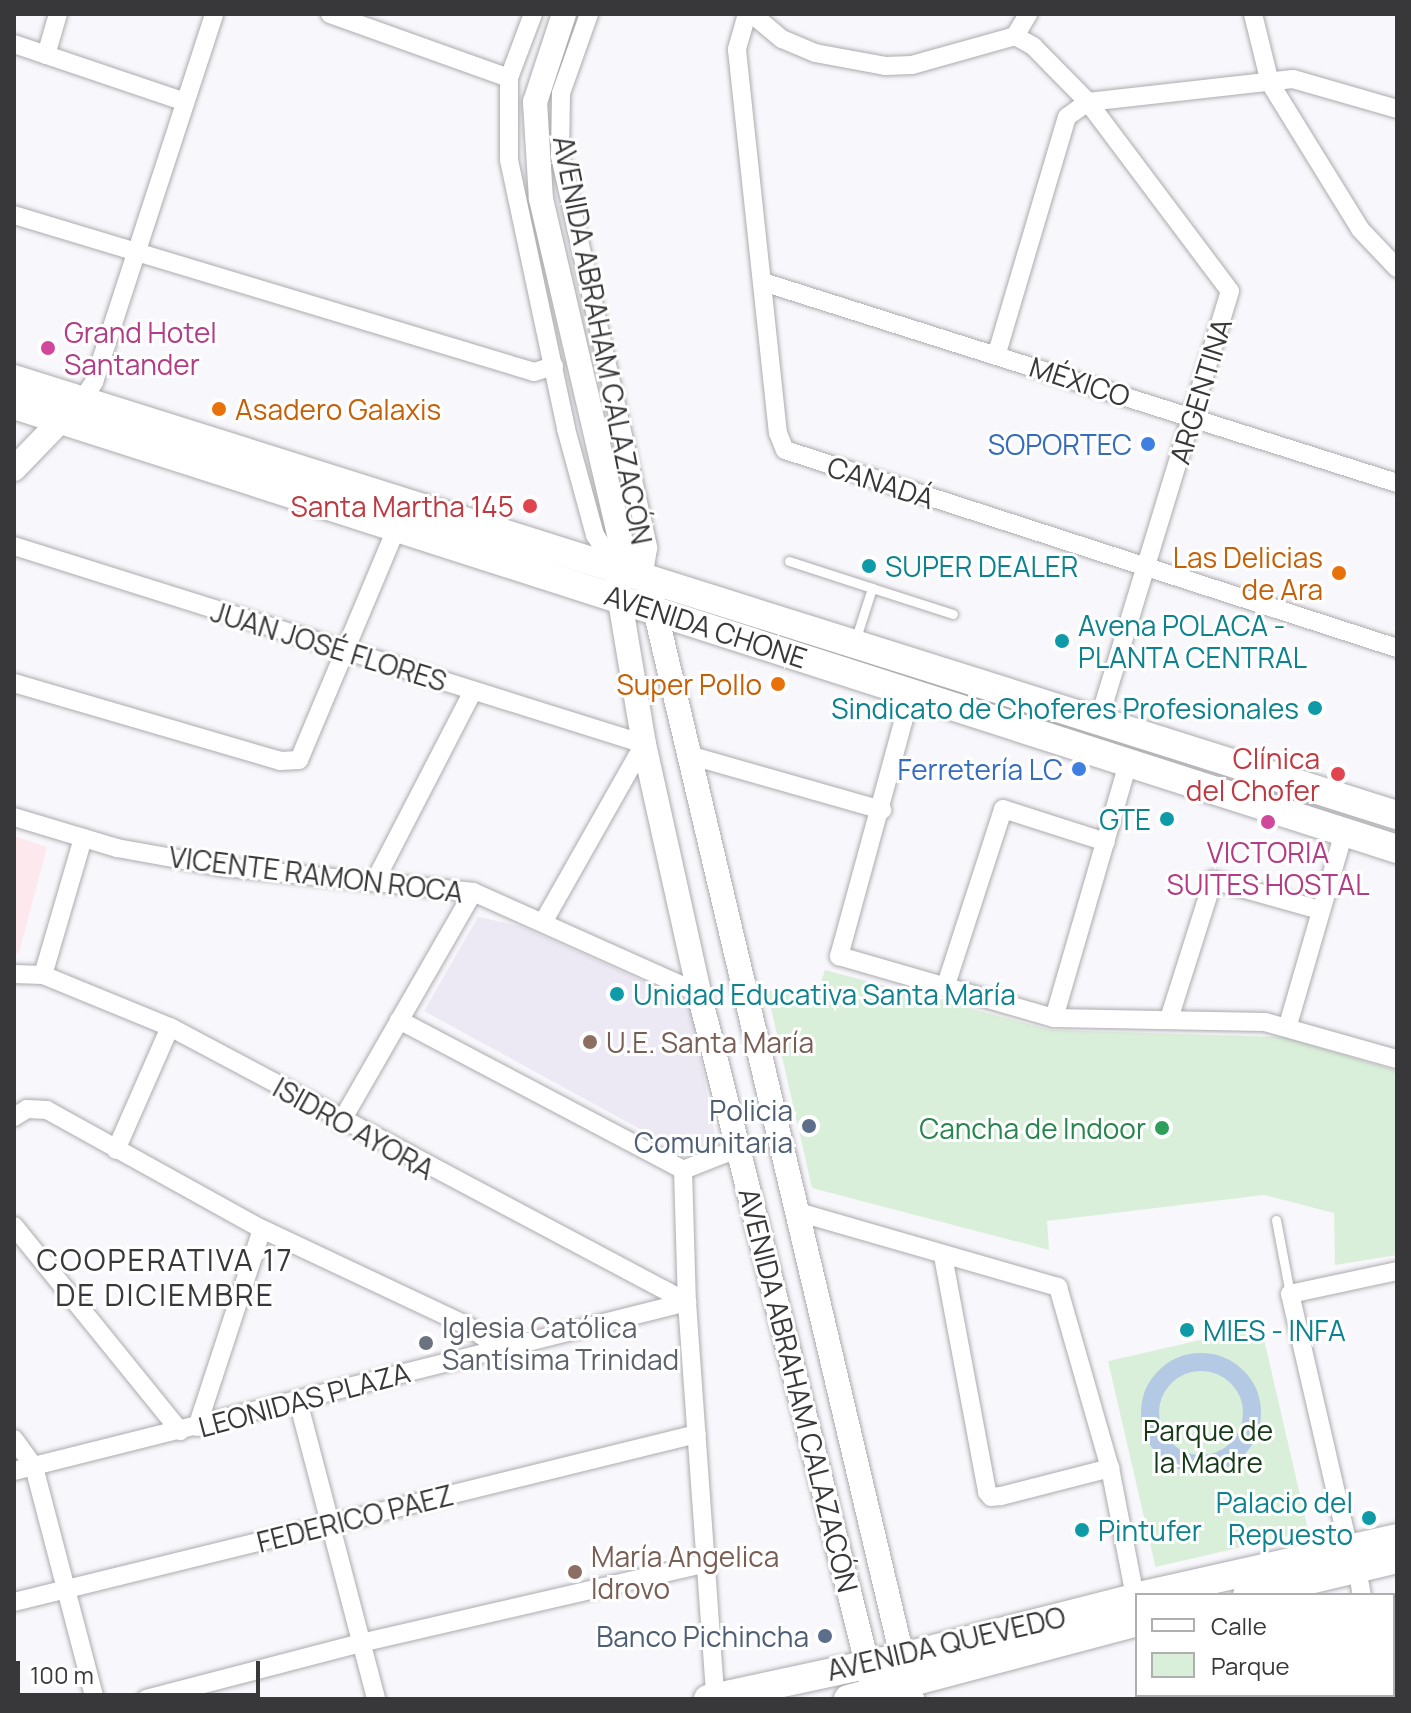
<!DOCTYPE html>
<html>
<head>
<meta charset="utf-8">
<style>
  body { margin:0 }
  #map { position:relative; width:1411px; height:1713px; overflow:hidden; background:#f8f7fb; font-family:Manrope,sans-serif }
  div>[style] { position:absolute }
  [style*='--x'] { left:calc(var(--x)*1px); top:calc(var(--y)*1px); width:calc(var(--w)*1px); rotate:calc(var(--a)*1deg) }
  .commercial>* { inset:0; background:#fde8ed }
  .built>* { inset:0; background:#ece9f4 }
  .green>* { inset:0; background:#daefd9; transform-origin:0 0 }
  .canal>* { height:18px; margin:-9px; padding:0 9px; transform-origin:9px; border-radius:9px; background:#b4c9e4 }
  .canal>.ring { margin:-9px; padding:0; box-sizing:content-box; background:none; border:18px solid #b4c9e4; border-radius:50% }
  .roads { filter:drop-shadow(0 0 2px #acabaf) drop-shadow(0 0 2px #acabaf) }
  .lane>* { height:9px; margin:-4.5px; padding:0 4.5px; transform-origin:4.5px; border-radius:4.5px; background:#fff }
  .street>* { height:18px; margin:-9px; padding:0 9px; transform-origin:9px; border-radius:9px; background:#fff }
  .secondary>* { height:24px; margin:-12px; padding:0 12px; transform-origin:12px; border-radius:12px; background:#fff }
  .primary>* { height:28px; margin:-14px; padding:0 14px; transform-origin:14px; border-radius:14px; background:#fff }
  .dots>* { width:22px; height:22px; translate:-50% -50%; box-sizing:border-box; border:4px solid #fff; border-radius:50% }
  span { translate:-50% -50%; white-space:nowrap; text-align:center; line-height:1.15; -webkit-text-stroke:6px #fff; paint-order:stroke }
  .hotel-label { font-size:28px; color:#b23c85 }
  .left { translate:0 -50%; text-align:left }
  .street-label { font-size:28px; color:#383739 }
  .food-label { font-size:28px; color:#c56008 }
  .right { translate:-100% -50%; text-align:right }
  .shop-label { font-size:28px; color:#366cbe }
  .health-label { font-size:28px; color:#be3a42 }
  .culture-label { font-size:28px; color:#0d838f }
  .education-label { font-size:28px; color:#785e54 }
  .service-label { font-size:28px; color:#4e5e75 }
  .leisure-label { font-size:28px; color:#27864d }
  .worship-label { font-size:28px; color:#5b616d }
  .park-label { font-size:28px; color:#143a17 }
  .neighbourhood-label { font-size:30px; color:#383739; letter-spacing:2px }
  .frame { position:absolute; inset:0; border:16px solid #383739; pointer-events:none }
  .legend { position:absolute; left:1135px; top:1593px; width:260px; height:104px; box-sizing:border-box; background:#fff; border:2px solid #afafb0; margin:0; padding:10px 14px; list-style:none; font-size:24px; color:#383739 }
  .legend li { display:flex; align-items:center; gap:16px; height:40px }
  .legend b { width:40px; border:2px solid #afafb0 }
  .scale { position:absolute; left:16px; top:1661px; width:244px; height:36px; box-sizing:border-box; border:4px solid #383739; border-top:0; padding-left:10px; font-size:24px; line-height:28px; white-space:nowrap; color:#383739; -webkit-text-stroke:6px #fff; paint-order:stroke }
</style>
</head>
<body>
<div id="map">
  <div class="commercial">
    <div style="clip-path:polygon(14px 836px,47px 847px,19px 953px,14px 954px)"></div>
  </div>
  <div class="built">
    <div style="clip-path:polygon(478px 917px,520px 926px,690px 1002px,716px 1142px,684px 1153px,424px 1011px)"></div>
  </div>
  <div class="green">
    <div style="clip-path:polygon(825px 970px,1051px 1030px,1284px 1037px,1397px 1071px,1397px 1255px,1335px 1265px,1334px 1213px,1264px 1195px,1047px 1221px,1049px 1250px,812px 1188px,767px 991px,818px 990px)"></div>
    <div style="left:1261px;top:1326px;width:211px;height:157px;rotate:77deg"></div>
  </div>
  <div class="canal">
    <div class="ring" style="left:1150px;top:1362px;width:84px;height:84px"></div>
  </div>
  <div class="roads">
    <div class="lane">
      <div style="--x:789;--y:561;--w:87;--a:18"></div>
      <div style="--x:855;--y:641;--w:56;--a:-72.2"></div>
      <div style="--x:872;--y:588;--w:85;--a:17.8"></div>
      <div style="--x:1276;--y:1220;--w:75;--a:79.3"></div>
    </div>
    <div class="street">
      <div style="--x:330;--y:14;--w:190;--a:19.7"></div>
      <div style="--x:533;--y:14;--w:68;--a:110.6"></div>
      <div style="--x:509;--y:78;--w:82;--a:90"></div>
      <div style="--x:509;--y:160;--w:275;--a:78"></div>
      <div style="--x:566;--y:429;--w:110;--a:74.7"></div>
      <div style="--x:595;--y:535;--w:35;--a:57"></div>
      <div style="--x:589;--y:14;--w:84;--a:109.5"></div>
      <div style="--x:561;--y:93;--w:63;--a:90.9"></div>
      <div style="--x:560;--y:156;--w:402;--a:77.3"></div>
      <div style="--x:648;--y:548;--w:26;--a:99"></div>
      <div style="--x:747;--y:14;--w:37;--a:106"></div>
      <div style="--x:737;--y:50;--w:385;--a:83.9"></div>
      <div style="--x:778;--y:433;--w:18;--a:68"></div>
      <div style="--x:785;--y:450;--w:643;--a:17.93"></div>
      <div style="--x:752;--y:14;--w:39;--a:40"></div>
      <div style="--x:782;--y:39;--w:36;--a:23"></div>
      <div style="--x:815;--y:53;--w:71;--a:10.5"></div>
      <div style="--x:885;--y:66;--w:27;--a:-2"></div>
      <div style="--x:912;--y:65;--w:107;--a:-15.7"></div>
      <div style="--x:1253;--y:14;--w:71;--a:76.2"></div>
      <div style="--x:1270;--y:83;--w:172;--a:58.3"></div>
      <div style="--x:1360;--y:229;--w:54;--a:46.5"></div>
      <div style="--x:1015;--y:36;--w:21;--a:29"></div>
      <div style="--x:1033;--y:46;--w:78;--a:45.5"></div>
      <div style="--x:1088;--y:102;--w:236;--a:53.1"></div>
      <div style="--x:1230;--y:291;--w:449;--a:107"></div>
      <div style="--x:1015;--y:36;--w:26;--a:-59"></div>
      <div style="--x:14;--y:44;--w:181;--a:18.7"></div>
      <div style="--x:46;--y:55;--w:43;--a:-73.7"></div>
      <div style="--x:14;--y:215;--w:543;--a:16.8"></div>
      <div style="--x:534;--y:372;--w:21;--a:-17"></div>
      <div style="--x:763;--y:282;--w:665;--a:17.59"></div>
      <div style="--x:997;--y:353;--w:246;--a:-73.5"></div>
      <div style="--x:1067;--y:117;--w:26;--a:-36"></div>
      <div style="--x:1088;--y:102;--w:206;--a:-6.4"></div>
      <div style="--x:1293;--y:79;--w:108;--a:16.1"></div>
      <div style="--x:82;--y:400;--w:22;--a:-56"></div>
      <div style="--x:94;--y:382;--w:387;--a:-71.9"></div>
      <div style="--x:14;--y:546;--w:660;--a:17.45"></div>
      <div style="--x:644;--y:744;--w:203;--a:119.5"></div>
      <div style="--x:14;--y:683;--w:277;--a:16.3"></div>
      <div style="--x:280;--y:761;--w:19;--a:-3"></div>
      <div style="--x:299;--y:760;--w:253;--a:-67.2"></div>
      <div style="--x:911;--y:693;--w:273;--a:105.3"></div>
      <div style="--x:839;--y:956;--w:224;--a:16.1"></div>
      <div style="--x:1054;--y:1018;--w:211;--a:1.1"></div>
      <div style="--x:1265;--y:1022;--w:137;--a:15.7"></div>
      <div style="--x:689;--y:755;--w:201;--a:15.9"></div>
      <div style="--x:14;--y:817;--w:108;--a:16.8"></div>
      <div style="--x:117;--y:848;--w:108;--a:10.2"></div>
      <div style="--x:223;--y:867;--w:251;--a:5.7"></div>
      <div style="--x:473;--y:892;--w:248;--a:24.1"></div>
      <div style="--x:376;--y:879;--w:212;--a:-62.7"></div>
      <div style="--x:14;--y:974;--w:29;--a:2"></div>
      <div style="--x:43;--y:975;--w:137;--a:22.3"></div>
      <div style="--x:170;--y:1027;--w:586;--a:28.01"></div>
      <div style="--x:43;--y:975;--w:143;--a:-73.7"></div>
      <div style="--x:945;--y:988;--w:188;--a:-72"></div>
      <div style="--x:1003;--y:809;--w:108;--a:17.8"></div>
      <div style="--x:1054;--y:1018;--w:265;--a:-73.8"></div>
      <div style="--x:1169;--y:1019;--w:146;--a:-72.4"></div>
      <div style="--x:1213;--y:880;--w:111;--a:15.7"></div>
      <div style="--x:399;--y:1020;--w:321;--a:27.8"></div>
      <div style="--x:683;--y:1170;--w:58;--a:-21.3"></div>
      <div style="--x:1288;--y:1025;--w:201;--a:-73.8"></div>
      <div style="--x:14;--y:1117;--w:15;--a:-32"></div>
      <div style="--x:27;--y:1109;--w:20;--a:3"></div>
      <div style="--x:47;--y:1110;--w:246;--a:29"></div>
      <div style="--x:262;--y:1229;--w:225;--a:25.2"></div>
      <div style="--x:466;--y:1325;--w:41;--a:34.1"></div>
      <div style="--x:341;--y:1122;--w:265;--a:-60.1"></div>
      <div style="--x:116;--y:1150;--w:134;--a:-66.3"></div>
      <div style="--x:683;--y:1170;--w:132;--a:88.3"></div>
      <div style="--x:687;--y:1302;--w:396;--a:85.9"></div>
      <div style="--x:798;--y:1212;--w:271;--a:16.1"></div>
      <div style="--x:1058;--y:1287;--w:188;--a:74"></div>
      <div style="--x:1110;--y:1468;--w:131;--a:79"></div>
      <div style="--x:14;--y:1226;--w:264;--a:51"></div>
      <div style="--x:943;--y:1256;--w:240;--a:79.4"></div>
      <div style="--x:987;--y:1492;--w:6;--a:51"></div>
      <div style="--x:991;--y:1497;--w:10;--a:-6"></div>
      <div style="--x:1001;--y:1496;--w:113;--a:-14.4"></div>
      <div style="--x:298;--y:1401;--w:308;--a:75.3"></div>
      <div style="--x:197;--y:1427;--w:208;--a:-71.8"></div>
      <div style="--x:14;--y:1439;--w:34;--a:54"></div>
      <div style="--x:34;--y:1467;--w:240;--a:75.3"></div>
      <div style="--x:14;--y:1471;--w:694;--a:-14.1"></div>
      <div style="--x:1349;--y:1549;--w:262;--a:-103"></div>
      <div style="--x:1290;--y:1294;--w:109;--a:-12.1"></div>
      <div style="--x:1357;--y:1568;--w:27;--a:80"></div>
      <div style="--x:14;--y:1602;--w:703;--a:-13.82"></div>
      <div style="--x:1155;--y:1695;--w:4;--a:90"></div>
      <div style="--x:1383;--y:1695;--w:4;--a:76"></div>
      <div style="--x:146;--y:1699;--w:222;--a:-14.6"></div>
      <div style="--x:361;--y:1643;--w:352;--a:-13"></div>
    </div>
    <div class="secondary">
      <div style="--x:564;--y:14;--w:93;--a:108.2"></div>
      <div style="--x:535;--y:102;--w:97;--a:86.5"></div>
      <div style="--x:541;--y:199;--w:352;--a:76.9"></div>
      <div style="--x:621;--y:542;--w:39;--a:54"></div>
      <div style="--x:644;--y:574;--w:38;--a:73"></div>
      <div style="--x:655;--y:610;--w:1119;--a:76.72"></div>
      <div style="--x:14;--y:469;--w:82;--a:-46"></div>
      <div style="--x:617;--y:583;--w:163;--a:80.5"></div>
      <div style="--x:644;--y:744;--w:255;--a:77.5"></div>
      <div style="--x:699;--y:993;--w:708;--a:75.94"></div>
    </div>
    <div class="primary">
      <div style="--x:14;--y:379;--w:1450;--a:17.5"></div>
      <div style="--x:14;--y:405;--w:1453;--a:17.8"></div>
      <div style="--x:1144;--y:1595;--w:259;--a:-12.7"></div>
      <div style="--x:1247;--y:1595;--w:154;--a:-13.5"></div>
      <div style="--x:708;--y:1699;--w:198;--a:-12.2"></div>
      <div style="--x:902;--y:1657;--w:243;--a:-14.3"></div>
      <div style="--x:848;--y:1699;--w:299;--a:-14.9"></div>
    </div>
  </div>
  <div class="dots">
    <div style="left:48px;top:348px;background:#d1479c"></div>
    <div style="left:219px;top:409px;background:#e8710a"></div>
    <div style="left:1148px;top:444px;background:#3f7fe0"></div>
    <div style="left:530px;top:506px;background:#e0444e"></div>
    <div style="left:869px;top:566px;background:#0f9aa8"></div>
    <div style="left:1339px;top:573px;background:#e8710a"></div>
    <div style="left:1062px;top:641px;background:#0f9aa8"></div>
    <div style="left:778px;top:684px;background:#e8710a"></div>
    <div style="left:1315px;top:708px;background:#0f9aa8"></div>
    <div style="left:1079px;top:769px;background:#3f7fe0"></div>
    <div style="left:1338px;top:774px;background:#e0444e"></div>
    <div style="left:1167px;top:819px;background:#0f9aa8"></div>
    <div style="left:1268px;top:822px;background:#d1479c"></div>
    <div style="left:617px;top:994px;background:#0f9aa8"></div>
    <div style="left:590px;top:1042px;background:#8d6e63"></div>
    <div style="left:809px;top:1126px;background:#5c6f8a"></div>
    <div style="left:1162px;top:1128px;background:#2e9e5b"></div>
    <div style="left:1187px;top:1330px;background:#0f9aa8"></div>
    <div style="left:426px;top:1343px;background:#6b7280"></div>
    <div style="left:1369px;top:1518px;background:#0f9aa8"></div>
    <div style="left:1082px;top:1530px;background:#0f9aa8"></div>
    <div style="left:575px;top:1572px;background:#8d6e63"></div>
    <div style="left:825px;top:1636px;background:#5c6f8a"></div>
  </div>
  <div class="hotel-label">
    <span class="left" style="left:64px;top:348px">Grand Hotel<br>Santander</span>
    <span style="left:1268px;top:868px">VICTORIA<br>SUITES HOSTAL</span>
  </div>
  <div class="street-label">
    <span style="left:603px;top:340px;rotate:79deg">AVENIDA ABRAHAM CALAZACÓN</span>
    <span style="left:1080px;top:381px;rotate:18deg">MÉXICO</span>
    <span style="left:1200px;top:391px;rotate:-73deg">ARGENTINA</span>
    <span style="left:881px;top:482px;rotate:18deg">CANADÁ</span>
    <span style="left:706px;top:626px;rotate:18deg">AVENIDA CHONE</span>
    <span style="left:329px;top:646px;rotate:17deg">JUAN JOSÉ FLORES</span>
    <span style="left:316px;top:874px;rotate:7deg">VICENTE RAMON ROCA</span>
    <span style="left:354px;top:1128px;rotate:29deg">ISIDRO AYORA</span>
    <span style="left:799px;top:1390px;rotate:76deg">AVENIDA ABRAHAM CALAZACÓN</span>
    <span style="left:304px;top:1399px;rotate:-15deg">LEONIDAS PLAZA</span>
    <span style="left:355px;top:1518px;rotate:-14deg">FEDERICO PAEZ</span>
    <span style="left:946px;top:1643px;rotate:-13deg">AVENIDA QUEVEDO</span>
  </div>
  <div class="food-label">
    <span class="left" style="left:235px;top:409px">Asadero Galaxis</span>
    <span class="right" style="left:1323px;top:573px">Las Delicias<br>de Ara</span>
    <span class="right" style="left:762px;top:684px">Super Pollo</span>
  </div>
  <div class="shop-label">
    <span class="right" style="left:1132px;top:444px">SOPORTEC</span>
    <span class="right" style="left:1063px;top:769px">Ferretería LC</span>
  </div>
  <div class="health-label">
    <span class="right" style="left:514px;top:506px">Santa Martha 145</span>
    <span class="right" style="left:1320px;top:774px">Clínica<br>del Chofer</span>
  </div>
  <div class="culture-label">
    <span class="left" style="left:885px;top:566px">SUPER DEALER</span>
    <span class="left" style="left:1078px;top:641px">Avena POLACA -<br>PLANTA CENTRAL</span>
    <span class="right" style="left:1299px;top:708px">Sindicato de Choferes Profesionales</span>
    <span class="right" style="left:1151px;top:819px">GTE</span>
    <span class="left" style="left:633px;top:994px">Unidad Educativa Santa María</span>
    <span class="left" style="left:1203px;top:1330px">MIES - INFA</span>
    <span class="right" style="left:1353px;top:1518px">Palacio del<br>Repuesto</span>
    <span class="left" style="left:1098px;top:1530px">Pintufer</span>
  </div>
  <div class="education-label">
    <span class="left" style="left:606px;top:1042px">U.E. Santa María</span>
    <span class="left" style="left:591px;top:1572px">María Angelica<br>Idrovo</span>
  </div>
  <div class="service-label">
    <span class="right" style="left:793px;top:1126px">Policia<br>Comunitaria</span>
    <span class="right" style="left:809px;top:1636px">Banco Pichincha</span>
  </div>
  <div class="leisure-label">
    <span class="right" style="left:1146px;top:1128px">Cancha de Indoor</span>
  </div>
  <div class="worship-label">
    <span class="left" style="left:442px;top:1343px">Iglesia Católica<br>Santísima Trinidad</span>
  </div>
  <div class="park-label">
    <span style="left:1208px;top:1446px">Parque de<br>la Madre</span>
  </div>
  <div class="neighbourhood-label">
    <span style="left:165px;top:1277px">COOPERATIVA 17<br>DE DICIEMBRE</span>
  </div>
  <div class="frame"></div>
  <ul class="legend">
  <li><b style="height:10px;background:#fff"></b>Calle</li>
  <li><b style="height:22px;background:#daefd9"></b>Parque</li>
  </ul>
  <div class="scale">100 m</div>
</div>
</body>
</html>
